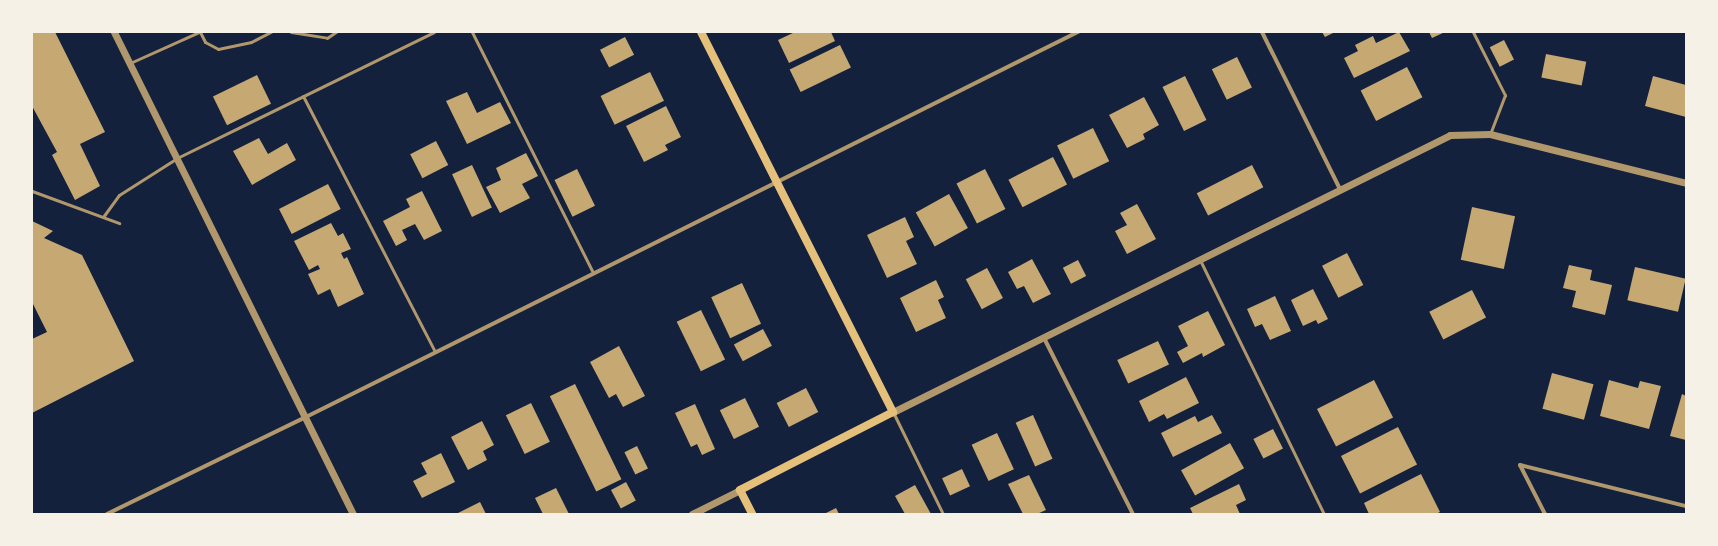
<!DOCTYPE html>
<html>
<head>
<meta charset="utf-8">
<style>
  body { margin:0 }
  #map { position:relative; width:1718px; height:546px; overflow:hidden; background:#14213d; font-family:"PT Serif",serif }
  div>[style] { position:absolute }
  [style*='--x'] { left:calc(var(--x)*1px); top:calc(var(--y)*1px); width:calc(var(--w)*1px); rotate:calc(var(--a)*1deg) }
  .building>* { inset:0; background:#c6a872; transform-origin:0 0 }
  .service>* { height:3px; margin:-1.5px; padding:0 1.5px; transform-origin:1.5px; border-radius:1.5px; background:#b1986c }
  .minor>* { height:4px; margin:-2px; padding:0 2px; transform-origin:2px; border-radius:2px; background:#b1986c }
  .tertiary>* { height:7px; margin:-3.5px; padding:0 3.5px; transform-origin:3.5px; border-radius:3.5px; background:#b1986c }
  .secondary>* { height:8px; margin:-4px; padding:0 4px; transform-origin:4px; border-radius:4px; background:#e5c07b }
  span { translate:-50% -50%; white-space:nowrap; text-align:center; line-height:1.15; -webkit-text-stroke:4px #f6f1e7; paint-order:stroke }
  .frame { position:absolute; inset:0; border:33px solid #f6f1e7; pointer-events:none }
</style>
</head>
<body>
<div id="map">
  <div class="building">
    <div style="clip-path:polygon(32px 32px,55px 32px,105px 132px,80px 144px,100px 186px,75px 200px,52px 155px,57px 152px,32px 106px)"></div>
    <div style="clip-path:polygon(795px 32px,831px 32px,835px 41px,789px 63px,778px 40px)"></div>
    <div style="clip-path:polygon(1322px 32px,1335px 32px,1325px 37px)"></div>
    <div style="clip-path:polygon(1399px 32px,1410px 51px,1354px 78px,1344px 58px,1358px 51px,1355px 45px,1373px 36px,1376px 43px)"></div>
    <div style="clip-path:polygon(1429px 32px,1445px 32px,1432px 38px)"></div>
    <div style="left:625px;top:37px;width:20px;height:28px;rotate:63deg"></div>
    <div style="left:1504px;top:40px;width:22px;height:16px;rotate:63deg"></div>
    <div style="left:840px;top:45px;width:25px;height:56px;rotate:64deg"></div>
    <div style="left:1546px;top:54px;width:41px;height:24px;rotate:11deg"></div>
    <div style="left:1237px;top:57px;width:34px;height:28px;rotate:64deg"></div>
    <div style="left:1407px;top:67px;width:34px;height:52px;rotate:63deg"></div>
    <div style="left:650px;top:72px;width:32px;height:55px;rotate:64deg"></div>
    <div style="left:257px;top:75px;width:32px;height:49px;rotate:64deg"></div>
    <div style="left:1185px;top:76px;width:49px;height:25px;rotate:64deg"></div>
    <div style="clip-path:polygon(1653px 76px,1686px 85px,1686px 117px,1645px 106px)"></div>
    <div style="clip-path:polygon(467px 92px,477px 113px,500px 102px,511px 123px,467px 144px,446px 101px)"></div>
    <div style="clip-path:polygon(1144px 97px,1159px 125px,1143px 134px,1145px 139px,1127px 148px,1109px 115px)"></div>
    <div style="clip-path:polygon(666px 106px,681px 137px,665px 145px,668px 150px,644px 162px,626px 126px)"></div>
    <div style="left:1093px;top:128px;width:37px;height:40px;rotate:64deg"></div>
    <div style="clip-path:polygon(259px 138px,268px 154px,287px 143px,296px 160px,252px 185px,233px 151px)"></div>
    <div style="left:436px;top:141px;width:27px;height:29px;rotate:63deg"></div>
    <div style="clip-path:polygon(526px 153px,538px 176px,522px 184px,530px 198px,500px 213px,486px 187px,501px 180px,496px 168px)"></div>
    <div style="left:1053px;top:157px;width:31px;height:50px;rotate:63deg"></div>
    <div style="left:472px;top:165px;width:47px;height:22px;rotate:65deg"></div>
    <div style="left:1252px;top:165px;width:25px;height:62px;rotate:63deg"></div>
    <div style="left:577px;top:169px;width:41px;height:25px;rotate:64deg"></div>
    <div style="left:985px;top:169px;width:45px;height:32px;rotate:63deg"></div>
    <div style="left:328px;top:184px;width:28px;height:55px;rotate:63deg"></div>
    <div style="clip-path:polygon(422px 191px,442px 231px,424px 240px,415px 224px,402px 230px,407px 240px,396px 246px,383px 221px,410px 207px,406px 199px)"></div>
    <div style="left:949px;top:194px;width:39px;height:38px;rotate:61deg"></div>
    <div style="clip-path:polygon(1137px 204px,1156px 239px,1127px 254px,1115px 231px,1127px 225px,1120px 213px)"></div>
    <div style="left:1472px;top:207px;width:44px;height:54px;rotate:12deg"></div>
    <div style="clip-path:polygon(905px 217px,914px 237px,906px 241px,917px 264px,887px 278px,867px 235px)"></div>
    <div style="clip-path:polygon(32px 221px,53px 231px,44px 238px,82px 255px,134px 361px,32px 413px,32px 339px,47px 332px,32px 302px)"></div>
    <div style="clip-path:polygon(331px 223px,338px 236px,343px 233px,351px 249px,341px 253px,344px 259px,347px 257px,364px 294px,338px 307px,330px 289px,318px 295px,308px 274px,320px 269px,318px 265px,309px 270px,294px 241px)"></div>
    <div style="left:1347px;top:253px;width:36px;height:28px;rotate:63deg"></div>
    <div style="clip-path:polygon(1032px 259px,1051px 294px,1033px 303px,1024px 286px,1017px 289px,1008px 272px)"></div>
    <div style="left:1078px;top:260px;width:18px;height:17px;rotate:63deg"></div>
    <div style="clip-path:polygon(1569px 265px,1592px 270px,1590px 280px,1612px 285px,1605px 315px,1572px 307px,1576px 291px,1563px 288px)"></div>
    <div style="left:1635px;top:267px;width:52px;height:34px;rotate:13deg"></div>
    <div style="left:987px;top:268px;width:34px;height:24px;rotate:62deg"></div>
    <div style="clip-path:polygon(936px 280px,944px 297px,938px 300px,946px 318px,916px 332px,900px 298px)"></div>
    <div style="left:742px;top:283px;width:45px;height:34px;rotate:65deg"></div>
    <div style="clip-path:polygon(1313px 289px,1328px 319px,1318px 324px,1316px 320px,1303px 326px,1291px 300px)"></div>
    <div style="left:1472px;top:290px;width:31px;height:48px;rotate:63deg"></div>
    <div style="clip-path:polygon(1275px 296px,1291px 331px,1270px 340px,1262px 324px,1255px 327px,1247px 309px)"></div>
    <div style="left:701px;top:310px;width:55px;height:27px;rotate:64deg"></div>
    <div style="clip-path:polygon(1208px 311px,1225px 345px,1203px 357px,1202px 353px,1183px 363px,1177px 352px,1188px 346px,1178px 326px)"></div>
    <div style="left:763px;top:329px;width:19px;height:33px;rotate:62deg"></div>
    <div style="left:1158px;top:341px;width:26px;height:45px;rotate:65deg"></div>
    <div style="clip-path:polygon(619px 346px,645px 396px,623px 407px,616px 394px,609px 398px,590px 362px)"></div>
    <div style="left:1552px;top:373px;width:43px;height:37px;rotate:15deg"></div>
    <div style="clip-path:polygon(1186px 377px,1199px 403px,1167px 419px,1164px 414px,1149px 422px,1139px 401px)"></div>
    <div style="left:1374px;top:380px;width:42px;height:64px;rotate:63deg"></div>
    <div style="clip-path:polygon(1609px 380px,1638px 388px,1640px 381px,1661px 386px,1649px 429px,1600px 416px)"></div>
    <div style="left:575px;top:384px;width:106px;height:28px;rotate:64deg"></div>
    <div style="left:806px;top:388px;width:27px;height:33px;rotate:63deg"></div>
    <div style="clip-path:polygon(1682px 394px,1686px 396px,1686px 440px,1670px 436px)"></div>
    <div style="left:745px;top:398px;width:32px;height:28px;rotate:64deg"></div>
    <div style="left:531px;top:403px;width:43px;height:28px;rotate:64deg"></div>
    <div style="clip-path:polygon(695px 404px,715px 449px,702px 455px,697px 444px,691px 447px,675px 413px)"></div>
    <div style="left:1033px;top:415px;width:48px;height:19px;rotate:66deg"></div>
    <div style="clip-path:polygon(1212px 415px,1222px 433px,1173px 457px,1161px 433px,1195px 416px,1198px 422px)"></div>
    <div style="clip-path:polygon(482px 421px,494px 445px,483px 451px,487px 460px,468px 470px,451px 437px)"></div>
    <div style="left:1398px;top:427px;width:42px;height:64px;rotate:63deg"></div>
    <div style="left:1273px;top:429px;width:22px;height:22px;rotate:63deg"></div>
    <div style="left:997px;top:433px;width:40px;height:28px;rotate:65deg"></div>
    <div style="left:1230px;top:443px;width:29px;height:56px;rotate:61deg"></div>
    <div style="left:637px;top:446px;width:25px;height:14px;rotate:64deg"></div>
    <div style="clip-path:polygon(441px 453px,455px 482px,422px 498px,413px 481px,427px 474px,421px 463px)"></div>
    <div style="left:962px;top:469px;width:19px;height:22px;rotate:65deg"></div>
    <div style="clip-path:polygon(1421px 474px,1440px 512px,1436px 514px,1369px 514px,1364px 503px)"></div>
    <div style="clip-path:polygon(1029px 475px,1046px 510px,1037px 514px,1023px 514px,1008px 484px)"></div>
    <div style="left:626px;top:482px;width:21px;height:17px;rotate:62deg"></div>
    <div style="clip-path:polygon(1239px 484px,1246px 500px,1236px 505px,1240px 514px,1193px 514px,1190px 508px)"></div>
    <div style="clip-path:polygon(915px 485px,931px 514px,905px 514px,895px 496px)"></div>
    <div style="clip-path:polygon(556px 488px,569px 514px,543px 514px,535px 498px)"></div>
    <div style="clip-path:polygon(480px 502px,486px 514px,456px 514px)"></div>
    <div style="clip-path:polygon(836px 508px,839px 514px,824px 514px)"></div>
  </div>
  <div class="service">
    <div style="--x:200;--y:32;--w:11;--a:63"></div>
    <div style="--x:205;--y:42;--w:15;--a:28"></div>
    <div style="--x:218;--y:49;--w:34;--a:-12"></div>
    <div style="--x:251;--y:42;--w:22;--a:-27"></div>
    <div style="--x:291;--y:32;--w:36;--a:9"></div>
    <div style="--x:327;--y:38;--w:11;--a:-34"></div>
    <div style="--x:472;--y:32;--w:270;--a:63.3"></div>
    <div style="--x:1473;--y:32;--w:71;--a:63.1"></div>
    <div style="--x:1505;--y:95;--w:42;--a:111"></div>
    <div style="--x:130;--y:63;--w:76;--a:-24.2"></div>
    <div style="--x:303;--y:96;--w:288;--a:62.7"></div>
    <div style="--x:32;--y:191;--w:93;--a:20.2"></div>
    <div style="--x:103;--y:217;--w:27;--a:-54"></div>
    <div style="--x:119;--y:195;--w:69;--a:-32.5"></div>
    <div style="--x:177;--y:158;--w:286;--a:-26.1"></div>
    <div style="--x:1200;--y:260;--w:283;--a:64"></div>
    <div style="--x:893;--y:412;--w:114;--a:63.9"></div>
  </div>
  <div class="minor">
    <div style="--x:1262;--y:32;--w:175;--a:63.6"></div>
    <div style="--x:1044;--y:338;--w:197;--a:63.2"></div>
    <div style="--x:1520;--y:465;--w:171;--a:13.9"></div>
    <div style="--x:1520;--y:465;--w:55;--a:63"></div>
    <div style="--x:107;--y:514;--w:221;--a:-26"></div>
    <div style="--x:306;--y:417;--w:863;--a:-26.51"></div>
  </div>
  <div class="tertiary">
    <div style="--x:114;--y:32;--w:538;--a:63.63"></div>
    <div style="--x:893;--y:412;--w:622;--a:-26.44"></div>
    <div style="--x:1450;--y:135;--w:40;--a:-1.4"></div>
    <div style="--x:1490;--y:134;--w:202;--a:14"></div>
    <div style="--x:692;--y:514;--w:54;--a:-26.6"></div>
  </div>
  <div class="secondary">
    <div style="--x:701;--y:32;--w:426;--a:63.2"></div>
    <div style="--x:893;--y:412;--w:172;--a:153"></div>
    <div style="--x:740;--y:490;--w:27;--a:63"></div>
  </div>
  <div class="frame"></div>
</div>
</body>
</html>
